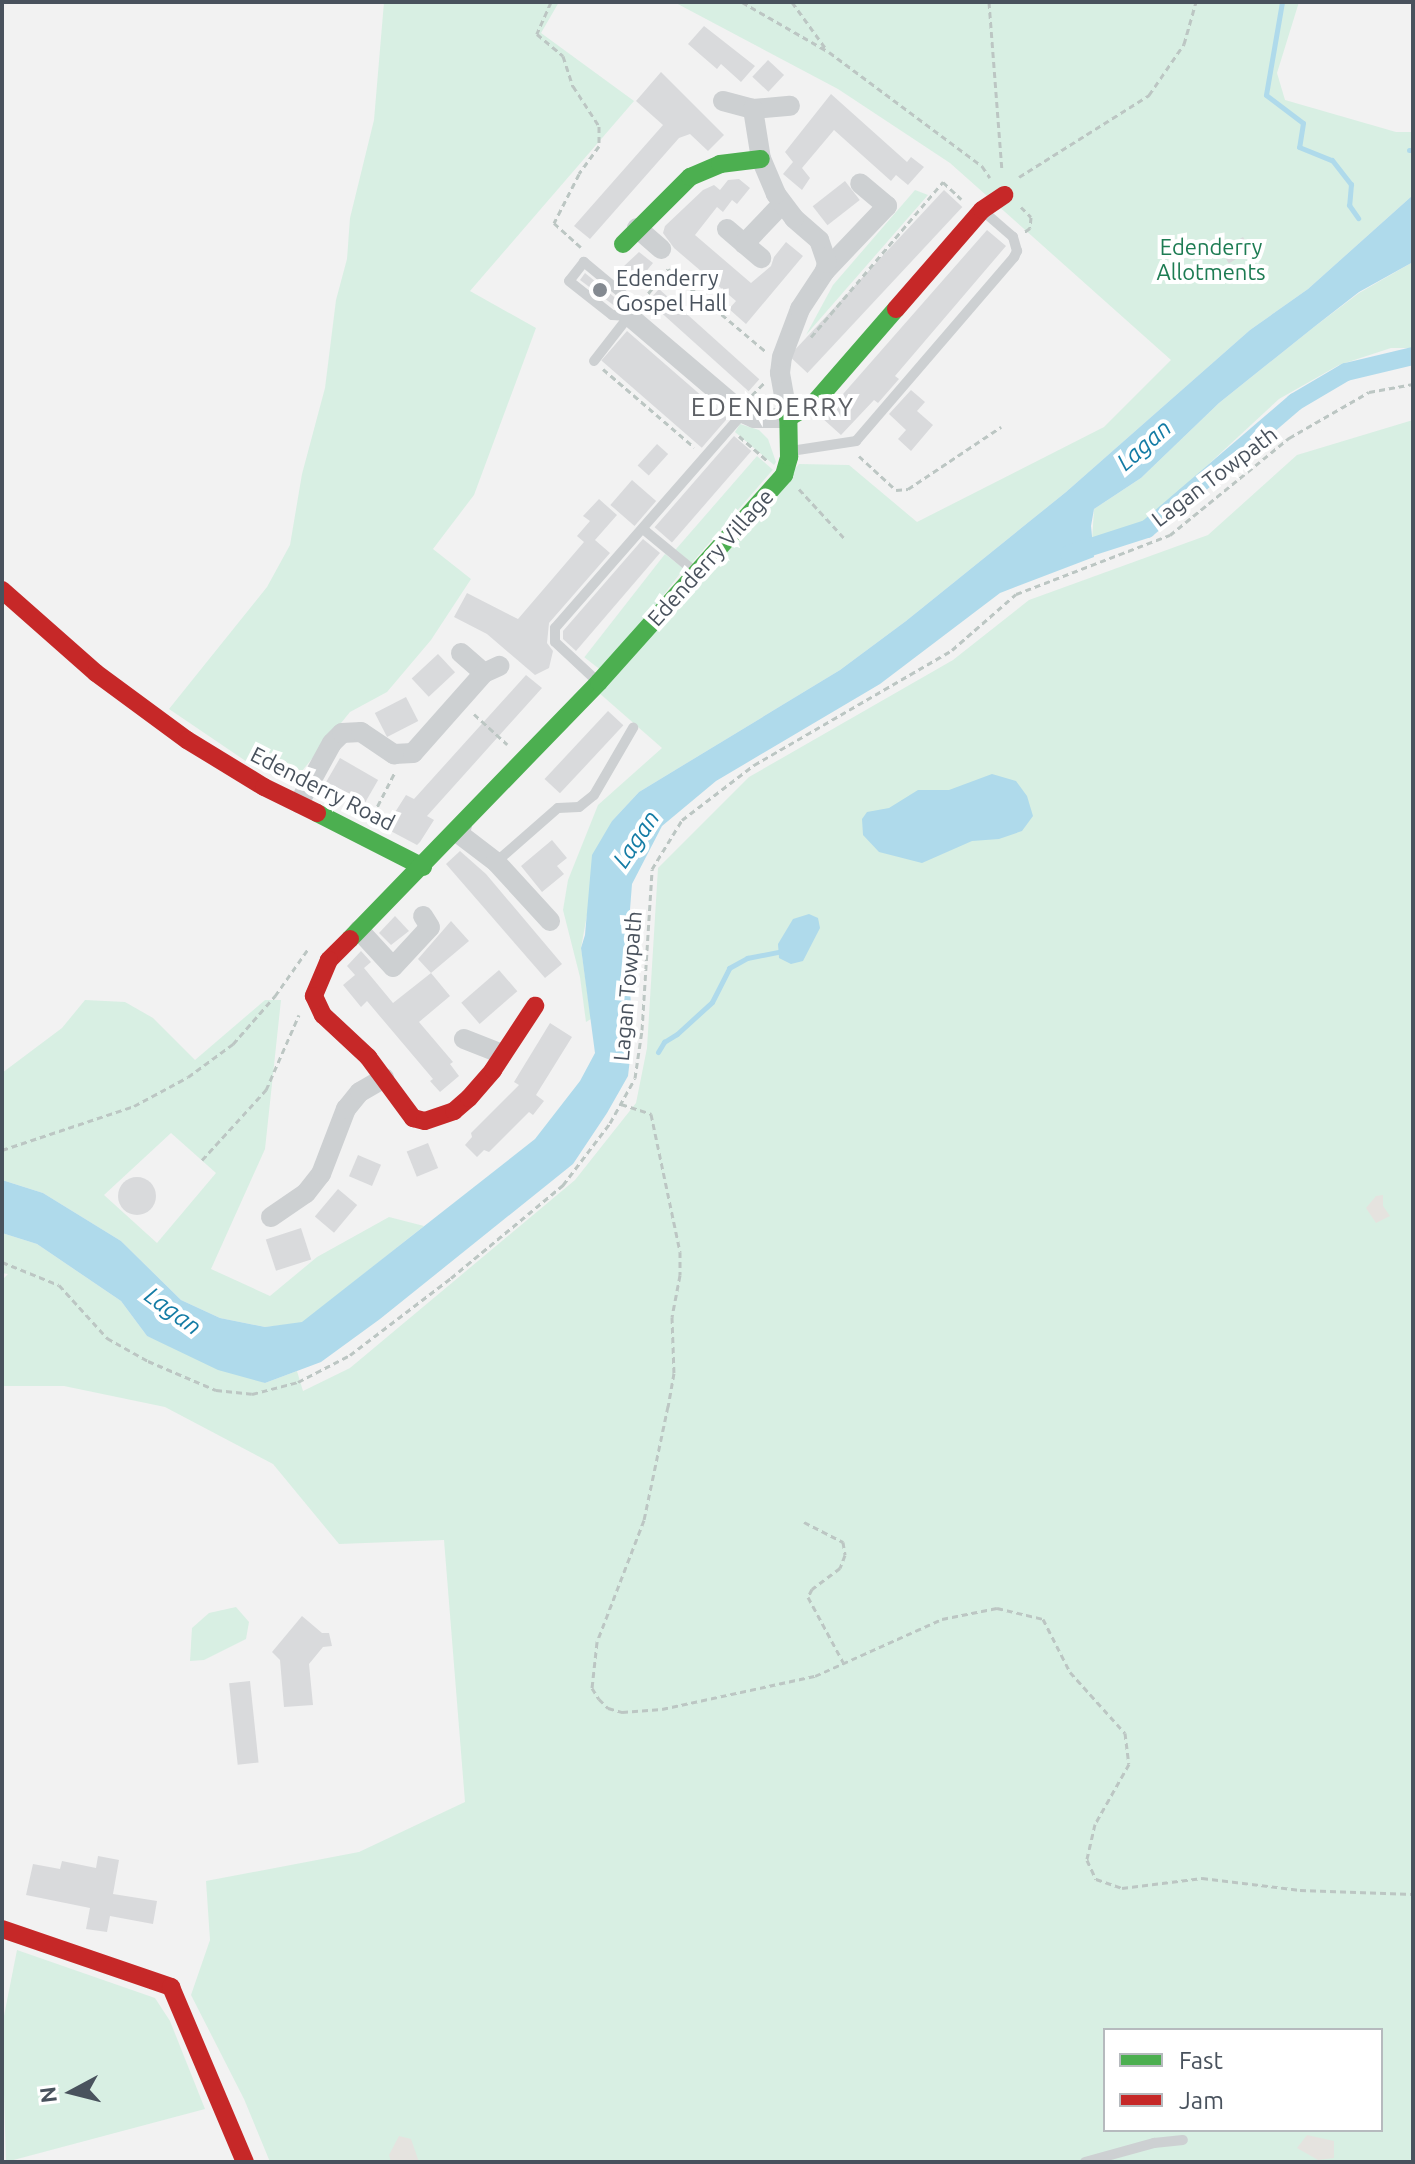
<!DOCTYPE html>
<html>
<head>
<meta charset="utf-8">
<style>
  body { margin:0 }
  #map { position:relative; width:1415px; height:2164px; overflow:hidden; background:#f2f2f2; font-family:Ubuntu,sans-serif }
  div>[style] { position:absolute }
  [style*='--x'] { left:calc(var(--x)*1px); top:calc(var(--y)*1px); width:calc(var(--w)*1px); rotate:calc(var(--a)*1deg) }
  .green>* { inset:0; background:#d8efe3; transform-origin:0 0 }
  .sand>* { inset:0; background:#e5e3df }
  .water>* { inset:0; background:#afdaeb }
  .stream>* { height:5px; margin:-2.5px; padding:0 2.5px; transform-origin:2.5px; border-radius:2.5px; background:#afdaeb }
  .canal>* { height:18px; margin:-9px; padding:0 9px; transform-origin:9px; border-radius:9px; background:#afdaeb }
  .building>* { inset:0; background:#d9dadc; transform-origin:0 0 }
  .round { border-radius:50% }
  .path>* { height:3px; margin-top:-1.5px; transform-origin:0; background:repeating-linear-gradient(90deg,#bcc6c3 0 6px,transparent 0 10px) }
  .lane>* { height:10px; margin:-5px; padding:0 5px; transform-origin:5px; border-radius:5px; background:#cdd0d2 }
  .street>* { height:20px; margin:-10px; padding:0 10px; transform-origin:10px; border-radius:10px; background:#cdd0d2 }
  .fast>* { height:18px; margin:-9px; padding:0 9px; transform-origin:9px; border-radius:9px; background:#4caf50 }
  .jam>* { height:18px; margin:-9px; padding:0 9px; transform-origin:9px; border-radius:9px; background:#c62828 }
  .dots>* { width:22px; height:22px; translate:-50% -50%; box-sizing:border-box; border:4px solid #fff; border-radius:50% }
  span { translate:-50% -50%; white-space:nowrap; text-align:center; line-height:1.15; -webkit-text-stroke:8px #fff; paint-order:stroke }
  .park-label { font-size:22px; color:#1d7c53 }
  .poi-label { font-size:22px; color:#49525d }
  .left { translate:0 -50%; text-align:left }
  .street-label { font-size:22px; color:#49525d }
  .water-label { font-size:24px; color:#147ca5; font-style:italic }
  .quarter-label { font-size:26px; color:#5d6065; letter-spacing:2px }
  .frame { position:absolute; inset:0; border:4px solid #49525d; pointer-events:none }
  .legend { position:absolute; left:1103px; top:2028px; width:280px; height:104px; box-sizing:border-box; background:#fff; border:2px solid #b6babe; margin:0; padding:10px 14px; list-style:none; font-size:24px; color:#49525d }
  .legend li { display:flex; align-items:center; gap:16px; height:40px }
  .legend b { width:40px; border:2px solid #b6babe }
  .north { position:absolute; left:32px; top:2052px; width:80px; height:80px; -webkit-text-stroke:6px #fff; paint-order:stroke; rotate:263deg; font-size:22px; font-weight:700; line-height:32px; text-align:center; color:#49525d }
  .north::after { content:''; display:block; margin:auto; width:28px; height:36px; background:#49525d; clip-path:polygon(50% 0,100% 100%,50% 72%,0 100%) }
</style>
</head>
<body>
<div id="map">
  <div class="green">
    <div style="clip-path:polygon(384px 2px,559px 2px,541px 33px,634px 101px,470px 291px,536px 328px,474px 495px,433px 549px,471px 579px,431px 640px,387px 692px,350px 712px,302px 771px,280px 778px,256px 768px,169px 709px,267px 587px,290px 545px,302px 474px,325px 388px,336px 300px,347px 259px,350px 218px,374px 120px)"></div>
    <div style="clip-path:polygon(674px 2px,1299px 2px,1277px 73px,1285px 100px,1396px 132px,1413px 132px,1413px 195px,1308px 289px,1250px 330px,1066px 492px,906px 621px,840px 670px,639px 792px,612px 821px,587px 915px,581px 948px,591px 1019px,586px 1022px,580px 977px,563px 910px,568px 880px,598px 805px,662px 748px,598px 692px,799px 464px,849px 465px,917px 522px,1104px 427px,1171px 360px,950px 163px,838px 89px)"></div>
    <div style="clip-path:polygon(915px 190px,928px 195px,806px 335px,833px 285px)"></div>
    <div style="clip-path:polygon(1413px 262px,1413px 348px,1391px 348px,1339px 365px,1279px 399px,1144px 524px,1092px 541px,1094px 509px,1141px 478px,1219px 403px,1314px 327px,1359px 293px)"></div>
    <div style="clip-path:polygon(evenodd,1413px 420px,1413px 2162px,270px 2162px,244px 2099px,191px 1995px,210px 1940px,206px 1881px,359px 1852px,465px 1802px,444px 1540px,339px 1544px,273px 1464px,165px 1407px,64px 1386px,2px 1386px,2px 1280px,8px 1274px,2px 1273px,2px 1233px,37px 1244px,121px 1301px,147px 1336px,265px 1383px,297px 1371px,303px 1391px,350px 1368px,575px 1180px,636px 1103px,647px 1048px,658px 868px,749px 777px,953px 660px,1029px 600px,1208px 535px,1297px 455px,1413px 420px,1105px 2030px,1381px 2030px,1381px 2130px,1105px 2130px,1105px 2030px)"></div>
    <div style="clip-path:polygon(740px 424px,759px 430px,768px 439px,776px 462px,774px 465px,735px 432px)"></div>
    <div style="left:757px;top:456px;width:21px;height:124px;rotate:41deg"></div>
    <div style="left:665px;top:554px;width:24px;height:131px;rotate:38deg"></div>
    <div style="clip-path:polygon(evenodd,85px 1000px,125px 1002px,153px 1018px,195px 1060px,265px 1000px,281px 1000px,265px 1149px,211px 1269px,270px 1296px,317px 1257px,389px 1217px,424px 1226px,302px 1323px,265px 1327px,220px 1318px,181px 1300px,121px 1241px,43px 1193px,2px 1180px,2px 1073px,62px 1028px,85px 1000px,171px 1133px,216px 1173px,157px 1243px,104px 1195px,171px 1133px)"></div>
    <div style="clip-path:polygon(236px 1607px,249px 1622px,246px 1639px,204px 1660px,190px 1661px,192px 1628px,209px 1613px)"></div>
    <div style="clip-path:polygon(17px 1950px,155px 1998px,170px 2021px,205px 2109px,6px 2162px,2px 2026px)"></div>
  </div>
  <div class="sand">
    <div style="clip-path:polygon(1383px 1195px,1383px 1206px,1390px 1216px,1376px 1223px,1366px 1208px,1376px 1196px)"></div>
    <div style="clip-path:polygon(1307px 2135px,1334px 2141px,1334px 2158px,1318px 2160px,1297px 2148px)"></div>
    <div style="clip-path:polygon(399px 2136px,411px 2139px,419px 2162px,391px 2162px,389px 2155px)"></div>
  </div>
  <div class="water">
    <div style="clip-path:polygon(1413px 195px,1413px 262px,1359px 292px,1314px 327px,1219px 403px,1141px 478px,1094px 509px,1091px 526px,1094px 557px,1000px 593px,880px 684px,716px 781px,662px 826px,632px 884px,627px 948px,633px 1033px,628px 1076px,607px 1113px,573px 1164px,380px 1319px,321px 1362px,265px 1383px,218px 1370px,147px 1336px,121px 1301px,37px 1244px,2px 1233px,2px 1180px,43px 1193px,121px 1241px,181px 1300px,220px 1318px,265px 1327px,302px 1322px,535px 1139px,580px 1081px,595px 1053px,581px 948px,585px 935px,592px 855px,612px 821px,639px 792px,840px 670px,906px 621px,1066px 492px,1250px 330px,1308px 289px)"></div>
    <div style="clip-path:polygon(992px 774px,1016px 781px,1027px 796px,1033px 816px,1022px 831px,999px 839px,972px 841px,922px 863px,879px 852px,863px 835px,862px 819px,867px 812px,889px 808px,918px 790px,949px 790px)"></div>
    <div style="clip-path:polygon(809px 914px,818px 918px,820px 928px,803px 961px,791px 964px,779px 958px,778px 944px,793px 919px)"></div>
  </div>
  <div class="stream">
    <div style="--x:1282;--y:2;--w:94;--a:99.8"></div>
    <div style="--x:1266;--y:95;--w:46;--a:37.1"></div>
    <div style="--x:1303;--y:123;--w:24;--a:99"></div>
    <div style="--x:1299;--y:147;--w:35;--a:22"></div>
    <div style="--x:1332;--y:160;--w:31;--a:52"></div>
    <div style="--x:1351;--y:184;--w:21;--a:95"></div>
    <div style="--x:1349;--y:205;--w:16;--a:55"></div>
    <div style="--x:1409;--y:150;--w:4;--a:0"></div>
    <div style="--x:658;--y:1052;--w:12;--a:-59"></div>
    <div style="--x:664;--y:1042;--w:15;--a:-32"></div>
    <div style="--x:677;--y:1034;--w:47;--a:-42.4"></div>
    <div style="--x:712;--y:1002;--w:38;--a:-63"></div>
    <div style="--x:729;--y:968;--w:21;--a:-29"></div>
    <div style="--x:747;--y:958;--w:32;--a:-11"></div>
  </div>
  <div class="canal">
    <div style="--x:1069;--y:554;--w:82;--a:-17.8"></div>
    <div style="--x:1147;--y:529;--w:195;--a:-40.6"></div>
    <div style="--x:1295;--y:402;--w:59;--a:-30.5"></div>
    <div style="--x:1346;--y:372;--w:69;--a:-13.4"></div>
  </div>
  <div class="building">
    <div style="clip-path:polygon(704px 26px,755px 66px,741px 82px,721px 64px,717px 69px,688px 44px)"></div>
    <div style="left:768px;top:60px;width:22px;height:23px;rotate:43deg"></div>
    <div style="clip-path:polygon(661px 72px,724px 135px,708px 151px,690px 134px,679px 138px,590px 239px,574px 226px,663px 125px,636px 101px)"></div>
    <div style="clip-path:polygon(831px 94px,907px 162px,911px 157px,924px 167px,908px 185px,896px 175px,891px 181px,834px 130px,802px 168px,810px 178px,802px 190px,783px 174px,793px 162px,785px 152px)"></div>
    <div style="clip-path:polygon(739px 179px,750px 188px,737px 204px,732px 200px,723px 212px,717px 207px,695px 235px,751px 283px,771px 266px,774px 257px,786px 242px,803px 256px,746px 324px,729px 309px,736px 301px,674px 248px,663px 233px,665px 226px,703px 190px,714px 185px,720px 190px,728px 180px)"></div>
    <div style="left:845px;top:181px;width:24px;height:41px;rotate:52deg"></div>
    <div style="left:944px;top:190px;width:25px;height:227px;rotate:43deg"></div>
    <div style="clip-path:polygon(987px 230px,1006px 246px,895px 376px,899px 379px,878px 403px,874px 400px,841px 435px,822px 418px)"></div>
    <div style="left:1243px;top:237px;width:15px;height:26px;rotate:58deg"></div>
    <div style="clip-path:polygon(639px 252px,653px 263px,639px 280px,623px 267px)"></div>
    <div style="clip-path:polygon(585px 273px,619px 301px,616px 307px,580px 280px)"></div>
    <div style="left:659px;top:289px;width:135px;height:16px;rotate:42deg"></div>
    <div style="left:627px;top:331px;width:133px;height:39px;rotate:41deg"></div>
    <div style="clip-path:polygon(911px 390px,925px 402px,917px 411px,933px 425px,911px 451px,898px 439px,906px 430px,889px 414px)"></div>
    <div style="left:734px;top:436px;width:23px;height:121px;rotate:41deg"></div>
    <div style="left:657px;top:444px;width:15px;height:29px;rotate:42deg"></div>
    <div style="left:632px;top:480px;width:32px;height:33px;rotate:41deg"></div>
    <div style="clip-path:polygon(599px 499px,617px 515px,595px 540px,610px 553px,549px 623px,547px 643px,553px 651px,549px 668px,535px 675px,487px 634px,454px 617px,467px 593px,518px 619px,584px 542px,577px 536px,590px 521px,583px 516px)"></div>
    <div style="clip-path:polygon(643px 539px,660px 553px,576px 651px,563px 639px,563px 631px)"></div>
    <div style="left:438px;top:654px;width:25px;height:36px;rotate:47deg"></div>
    <div style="clip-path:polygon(526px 675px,542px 688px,427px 816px,434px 820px,420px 842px,417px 845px,385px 828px,406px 795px,414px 799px)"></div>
    <div style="left:406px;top:697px;width:27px;height:35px;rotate:63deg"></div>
    <div style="left:608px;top:711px;width:21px;height:93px;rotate:43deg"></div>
    <div style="left:340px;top:758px;width:44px;height:28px;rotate:30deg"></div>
    <div style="clip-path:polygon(552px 840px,567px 858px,557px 866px,564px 874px,542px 892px,521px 866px)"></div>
    <div style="clip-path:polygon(460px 851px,486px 874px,562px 964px,545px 978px,446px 864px)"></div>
    <div style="clip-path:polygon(395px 916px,409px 931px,391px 945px,379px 933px)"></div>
    <div style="clip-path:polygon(451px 921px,469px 941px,431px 973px,450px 996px,419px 1022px,453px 1062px,450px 1064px,459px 1076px,440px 1092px,430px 1081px,433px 1079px,367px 1001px,361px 1007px,343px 985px,355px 975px,347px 966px,361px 951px,371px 962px,364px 968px,393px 1003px,431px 973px,418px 959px)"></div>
    <div style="left:499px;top:970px;width:28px;height:50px;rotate:49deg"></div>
    <div style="clip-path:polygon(550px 1023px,572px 1037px,536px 1095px,544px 1101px,533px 1115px,529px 1112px,489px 1152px,484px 1150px,477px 1157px,465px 1145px,472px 1137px,471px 1133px,519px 1085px,514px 1082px)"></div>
    <div style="left:428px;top:1143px;width:27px;height:23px;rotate:68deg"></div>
    <div style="left:358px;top:1155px;width:25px;height:23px;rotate:23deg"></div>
    <div class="round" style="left:118px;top:1177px;width:38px;height:38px"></div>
    <div style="left:338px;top:1189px;width:25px;height:36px;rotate:40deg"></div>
    <div style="left:301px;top:1228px;width:33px;height:37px;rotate:72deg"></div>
    <div style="clip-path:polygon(302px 1616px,322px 1633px,329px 1633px,332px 1646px,323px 1647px,309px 1664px,313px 1705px,284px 1707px,280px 1660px,272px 1652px)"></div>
    <div style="left:250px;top:1681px;width:82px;height:21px;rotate:84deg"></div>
    <div style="clip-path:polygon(98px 1856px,119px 1860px,113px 1894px,157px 1901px,153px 1924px,110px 1916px,107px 1932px,86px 1929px,90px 1908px,26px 1895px,33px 1864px,60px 1869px,62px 1861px,96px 1868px)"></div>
  </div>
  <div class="path">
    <div style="--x:551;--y:2;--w:35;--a:114"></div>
    <div style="--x:537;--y:34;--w:34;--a:40"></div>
    <div style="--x:563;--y:56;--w:32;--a:72"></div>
    <div style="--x:573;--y:86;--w:48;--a:57"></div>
    <div style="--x:599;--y:126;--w:20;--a:90"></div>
    <div style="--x:599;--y:146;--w:34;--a:126"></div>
    <div style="--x:579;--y:174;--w:55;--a:117"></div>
    <div style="--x:554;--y:223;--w:36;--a:42"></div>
    <div style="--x:742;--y:2;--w:100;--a:29.9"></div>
    <div style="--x:829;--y:52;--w:191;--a:36.7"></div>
    <div style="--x:982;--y:166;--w:14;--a:56"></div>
    <div style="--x:792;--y:2;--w:58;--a:54.1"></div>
    <div style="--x:989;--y:2;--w:170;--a:85.6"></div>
    <div style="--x:1019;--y:177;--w:154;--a:-32.2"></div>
    <div style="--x:1149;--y:95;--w:62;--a:-55.5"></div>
    <div style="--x:1184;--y:44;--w:44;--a:-74.1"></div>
    <div style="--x:1021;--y:207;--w:14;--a:45"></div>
    <div style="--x:1031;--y:217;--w:11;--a:95"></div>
    <div style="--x:1030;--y:228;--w:9;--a:144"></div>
    <div style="--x:642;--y:301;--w:41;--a:-50.9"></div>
    <div style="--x:668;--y:269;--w:127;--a:40.2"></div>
    <div style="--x:811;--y:337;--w:204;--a:-49.6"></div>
    <div style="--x:943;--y:182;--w:25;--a:43"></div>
    <div style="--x:603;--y:369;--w:120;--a:40.6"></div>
    <div style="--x:752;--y:395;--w:17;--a:-45"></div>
    <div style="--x:739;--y:436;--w:37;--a:41"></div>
    <div style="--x:859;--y:456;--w:50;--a:42.6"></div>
    <div style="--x:896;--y:490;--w:12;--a:-5"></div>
    <div style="--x:908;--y:489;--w:112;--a:-33.7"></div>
    <div style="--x:799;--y:489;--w:67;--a:47.4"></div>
    <div style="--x:474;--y:714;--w:45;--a:42.3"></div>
    <div style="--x:373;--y:815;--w:48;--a:-62.9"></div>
    <div style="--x:621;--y:1104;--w:32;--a:18"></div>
    <div style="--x:651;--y:1114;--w:141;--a:78.1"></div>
    <div style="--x:680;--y:1252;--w:23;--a:90"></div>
    <div style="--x:680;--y:1275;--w:43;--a:100.8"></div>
    <div style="--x:672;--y:1317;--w:56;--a:88"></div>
    <div style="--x:674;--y:1373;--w:34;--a:100"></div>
    <div style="--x:668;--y:1406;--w:116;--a:101.9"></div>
    <div style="--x:644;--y:1520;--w:131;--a:111.1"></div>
    <div style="--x:597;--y:1642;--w:46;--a:96.2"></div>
    <div style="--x:592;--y:1688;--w:13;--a:58"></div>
    <div style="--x:599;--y:1699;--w:13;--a:45"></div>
    <div style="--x:608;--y:1708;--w:15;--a:16"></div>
    <div style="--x:622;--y:1712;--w:40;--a:-4.3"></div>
    <div style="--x:662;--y:1709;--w:157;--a:-12.2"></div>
    <div style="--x:815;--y:1676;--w:139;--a:-24.2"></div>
    <div style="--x:942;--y:1619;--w:56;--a:-11.3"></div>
    <div style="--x:997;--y:1608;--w:47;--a:13.4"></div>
    <div style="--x:1043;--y:1619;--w:59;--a:63"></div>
    <div style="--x:1070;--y:1672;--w:82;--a:48"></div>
    <div style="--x:1125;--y:1733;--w:31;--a:83"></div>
    <div style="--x:1129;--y:1764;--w:69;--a:119.5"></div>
    <div style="--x:1095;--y:1824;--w:37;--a:103"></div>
    <div style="--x:1087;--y:1860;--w:21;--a:65"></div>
    <div style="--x:1096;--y:1879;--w:28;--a:19"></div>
    <div style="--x:1122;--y:1888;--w:81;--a:-7.1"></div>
    <div style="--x:1202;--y:1878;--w:99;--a:7"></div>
    <div style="--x:1300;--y:1890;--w:113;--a:2"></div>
    <div style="--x:2;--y:1150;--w:139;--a:-18.4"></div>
    <div style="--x:134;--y:1106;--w:61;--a:-28.2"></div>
    <div style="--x:188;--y:1077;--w:56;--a:-36.3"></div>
    <div style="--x:233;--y:1044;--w:64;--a:-48.8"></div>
    <div style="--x:275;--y:996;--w:57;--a:-54.9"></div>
    <div style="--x:202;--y:1160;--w:95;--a:-47.6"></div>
    <div style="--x:266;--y:1090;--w:82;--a:-66.3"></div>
    <div style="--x:2;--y:1262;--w:61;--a:22"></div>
    <div style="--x:59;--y:1285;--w:72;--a:47.8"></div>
    <div style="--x:107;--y:1338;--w:47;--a:29.3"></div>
    <div style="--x:148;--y:1361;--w:74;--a:23.1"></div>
    <div style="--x:216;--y:1390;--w:36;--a:6"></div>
    <div style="--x:252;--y:1394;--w:48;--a:-14.6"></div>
    <div style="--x:298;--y:1382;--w:59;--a:-27.4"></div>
    <div style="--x:350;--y:1355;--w:127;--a:-37.3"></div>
    <div style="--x:451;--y:1278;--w:146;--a:-39.7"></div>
    <div style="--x:563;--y:1185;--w:78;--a:-52.8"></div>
    <div style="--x:610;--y:1123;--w:51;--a:-60.9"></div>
    <div style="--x:635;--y:1078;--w:49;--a:-81.7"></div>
    <div style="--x:642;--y:1030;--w:161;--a:-86.4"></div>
    <div style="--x:652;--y:869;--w:57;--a:-58.5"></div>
    <div style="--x:682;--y:820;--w:91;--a:-37.4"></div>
    <div style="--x:754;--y:765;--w:229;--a:-30.1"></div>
    <div style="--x:952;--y:650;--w:85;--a:-41.2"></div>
    <div style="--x:1016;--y:594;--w:165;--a:-21"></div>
    <div style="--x:1170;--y:535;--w:154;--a:-39.2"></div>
    <div style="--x:1289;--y:438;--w:92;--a:-29.9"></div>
    <div style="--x:1369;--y:392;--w:45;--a:-10.3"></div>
    <div style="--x:804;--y:1522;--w:44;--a:27.1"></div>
    <div style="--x:843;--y:1542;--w:13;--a:81"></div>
    <div style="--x:845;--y:1555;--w:14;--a:111"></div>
    <div style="--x:840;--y:1568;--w:35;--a:143"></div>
    <div style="--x:812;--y:1589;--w:9;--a:117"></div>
    <div style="--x:808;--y:1597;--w:74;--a:61.7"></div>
  </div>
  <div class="lane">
    <div style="--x:594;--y:361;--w:57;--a:-52.1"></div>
    <div style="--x:629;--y:316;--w:19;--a:-99"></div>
    <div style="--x:626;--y:297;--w:55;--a:-140.2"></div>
    <div style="--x:584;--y:262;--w:24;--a:128"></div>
    <div style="--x:569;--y:281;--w:55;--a:38.3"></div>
    <div style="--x:612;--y:315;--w:17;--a:3"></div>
    <div style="--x:791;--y:451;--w:66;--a:-8.7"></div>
    <div style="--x:856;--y:441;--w:243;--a:-49.3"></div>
    <div style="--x:1014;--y:257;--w:7;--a:-63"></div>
    <div style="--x:1017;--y:251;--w:15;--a:-106"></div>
    <div style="--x:1013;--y:237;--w:37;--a:-139"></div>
    <div style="--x:643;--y:529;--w:66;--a:39.5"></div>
    <div style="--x:597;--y:681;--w:57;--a:-137.1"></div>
    <div style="--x:555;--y:642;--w:14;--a:-90"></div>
    <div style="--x:555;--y:628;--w:286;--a:-48.8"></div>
    <div style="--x:496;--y:862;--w:82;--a:-41.1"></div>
    <div style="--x:558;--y:808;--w:21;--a:-3"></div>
    <div style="--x:579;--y:807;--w:19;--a:-39"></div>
    <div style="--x:594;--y:795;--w:78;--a:-59.8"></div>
    <div style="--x:1085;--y:2162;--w:72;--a:-15.4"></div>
    <div style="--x:1154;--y:2143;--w:29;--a:-6"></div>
  </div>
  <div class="street">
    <div style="--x:723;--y:101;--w:31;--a:15"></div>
    <div style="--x:753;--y:109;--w:37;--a:-5"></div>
    <div style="--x:637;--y:228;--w:32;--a:41"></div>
    <div style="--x:727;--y:229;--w:45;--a:40.5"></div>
    <div style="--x:744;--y:244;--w:55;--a:-46.5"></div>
    <div style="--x:825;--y:271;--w:90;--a:-46.4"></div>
    <div style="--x:887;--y:206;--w:35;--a:-140"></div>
    <div style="--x:629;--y:316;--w:150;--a:40.4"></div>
    <div style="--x:743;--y:413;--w:12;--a:24"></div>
    <div style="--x:754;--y:418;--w:34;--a:0"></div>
    <div style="--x:788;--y:418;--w:46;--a:-100.1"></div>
    <div style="--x:780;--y:373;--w:16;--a:-83"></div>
    <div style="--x:782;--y:357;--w:51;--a:-69.4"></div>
    <div style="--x:800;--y:309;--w:45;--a:-56.7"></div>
    <div style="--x:825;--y:271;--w:8;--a:-76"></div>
    <div style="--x:827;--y:263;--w:24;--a:-109"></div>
    <div style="--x:819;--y:240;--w:33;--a:-139"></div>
    <div style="--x:794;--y:218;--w:30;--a:-127"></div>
    <div style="--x:776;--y:194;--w:38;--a:-113"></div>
    <div style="--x:761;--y:159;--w:51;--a:-99.1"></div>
    <div style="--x:461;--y:653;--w:30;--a:41"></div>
    <div style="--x:299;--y:803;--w:68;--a:-61.2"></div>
    <div style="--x:332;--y:743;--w:14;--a:-45"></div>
    <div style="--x:342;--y:733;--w:19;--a:-3"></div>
    <div style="--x:361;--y:732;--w:40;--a:34"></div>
    <div style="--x:394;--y:754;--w:19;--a:-3"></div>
    <div style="--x:413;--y:753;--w:107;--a:-48.4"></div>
    <div style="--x:484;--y:673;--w:17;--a:-25"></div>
    <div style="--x:462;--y:826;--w:8;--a:120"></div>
    <div style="--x:458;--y:833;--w:48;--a:37.3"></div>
    <div style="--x:496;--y:862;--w:80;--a:47.5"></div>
    <div style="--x:359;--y:930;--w:50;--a:47.4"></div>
    <div style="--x:393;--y:967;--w:54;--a:-47.2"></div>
    <div style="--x:430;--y:927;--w:13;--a:-122"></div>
    <div style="--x:464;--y:1039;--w:41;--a:21.5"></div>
    <div style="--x:271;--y:1217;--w:42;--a:-34.4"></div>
    <div style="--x:306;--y:1193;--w:24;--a:-52"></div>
    <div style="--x:321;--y:1174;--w:70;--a:-69"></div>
    <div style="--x:346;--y:1109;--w:22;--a:-51"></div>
    <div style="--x:360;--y:1092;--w:28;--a:-30"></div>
  </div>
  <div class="fast">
    <div style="--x:623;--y:244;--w:95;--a:-45"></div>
    <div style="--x:690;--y:177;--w:33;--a:-23"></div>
    <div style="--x:720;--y:164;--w:41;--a:-7"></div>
    <div style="--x:317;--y:813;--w:119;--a:27"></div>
    <div style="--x:350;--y:939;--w:358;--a:-45.9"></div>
    <div style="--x:599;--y:682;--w:278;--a:-48.2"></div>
    <div style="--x:784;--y:475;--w:19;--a:-74"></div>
    <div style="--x:789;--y:457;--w:39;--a:-91"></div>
    <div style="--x:788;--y:418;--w:33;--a:-31"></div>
    <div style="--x:816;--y:401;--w:122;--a:-49"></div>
  </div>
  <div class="jam">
    <div style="--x:896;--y:309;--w:131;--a:-49"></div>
    <div style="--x:982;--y:210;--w:27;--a:-34"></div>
    <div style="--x:2;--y:590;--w:125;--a:41.4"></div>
    <div style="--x:96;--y:673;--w:113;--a:36.4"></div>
    <div style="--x:187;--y:740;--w:90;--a:31.4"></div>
    <div style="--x:264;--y:787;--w:59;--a:26.1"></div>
    <div style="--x:350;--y:939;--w:30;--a:135"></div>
    <div style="--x:329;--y:960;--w:39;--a:113"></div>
    <div style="--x:314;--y:996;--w:21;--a:65"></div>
    <div style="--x:323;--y:1015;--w:62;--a:43"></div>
    <div style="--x:368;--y:1057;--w:76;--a:53.6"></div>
    <div style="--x:413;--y:1118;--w:12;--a:14"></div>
    <div style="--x:425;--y:1121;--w:31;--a:-19"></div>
    <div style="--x:454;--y:1111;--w:20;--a:-41"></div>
    <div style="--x:469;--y:1098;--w:37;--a:-49"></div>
    <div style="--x:493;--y:1070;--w:77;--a:-56.7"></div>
    <div style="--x:2;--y:1929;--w:179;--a:18.9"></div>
    <div style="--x:171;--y:1987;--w:190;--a:67.1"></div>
  </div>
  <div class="dots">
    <div style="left:600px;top:290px;background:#848a91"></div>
  </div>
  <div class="park-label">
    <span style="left:1211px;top:259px">Edenderry<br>Allotments</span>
  </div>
  <div class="poi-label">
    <span class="left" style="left:616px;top:290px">Edenderry<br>Gospel Hall</span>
  </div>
  <div class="street-label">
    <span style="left:1214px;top:476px;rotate:-37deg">Lagan Towpath</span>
    <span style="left:710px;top:557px;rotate:-48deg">Edenderry Village</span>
    <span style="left:323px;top:788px;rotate:27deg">Edenderry Road</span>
    <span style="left:627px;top:986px;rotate:-85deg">Lagan Towpath</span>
  </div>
  <div class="water-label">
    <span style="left:1144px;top:445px;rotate:-41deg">Lagan</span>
    <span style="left:636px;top:839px;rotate:-56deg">Lagan</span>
    <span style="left:173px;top:1311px;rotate:36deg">Lagan</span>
  </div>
  <div class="quarter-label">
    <span style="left:773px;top:407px">EDENDERRY</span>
  </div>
  <div class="frame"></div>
  <ul class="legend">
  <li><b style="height:10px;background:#4caf50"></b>Fast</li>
  <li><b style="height:10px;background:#c62828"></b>Jam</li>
  </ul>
  <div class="north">N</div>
</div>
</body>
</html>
